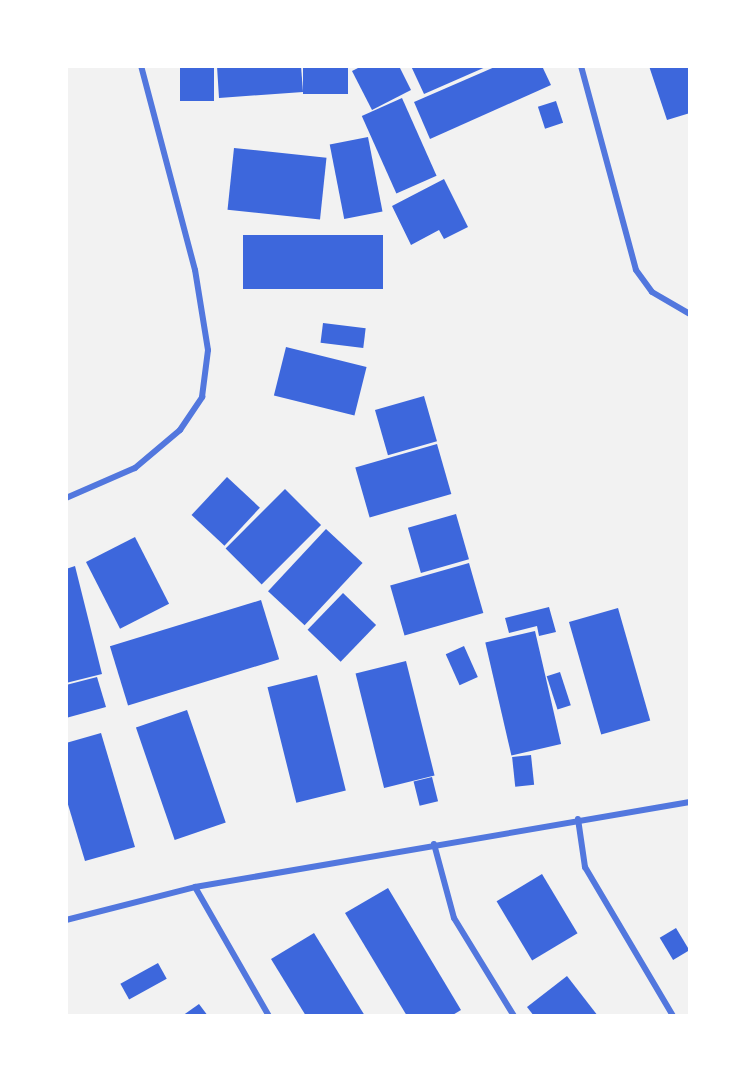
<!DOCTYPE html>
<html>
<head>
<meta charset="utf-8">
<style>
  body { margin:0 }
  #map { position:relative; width:756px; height:1082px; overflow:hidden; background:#f2f2f2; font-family:Manrope,sans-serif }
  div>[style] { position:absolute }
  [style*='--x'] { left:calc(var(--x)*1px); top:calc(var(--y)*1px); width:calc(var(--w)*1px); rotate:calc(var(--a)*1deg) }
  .building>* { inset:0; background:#3d67dc; transform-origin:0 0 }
  .minor>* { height:6px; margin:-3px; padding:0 3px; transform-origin:3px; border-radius:3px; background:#5277de }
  span { translate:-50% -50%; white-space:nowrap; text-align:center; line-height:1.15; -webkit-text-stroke:5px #fff; paint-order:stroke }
  .frame { position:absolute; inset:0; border:68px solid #fff; pointer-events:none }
</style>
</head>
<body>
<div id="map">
  <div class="building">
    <div style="left:180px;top:66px;width:34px;height:35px"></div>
    <div style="clip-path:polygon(217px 66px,301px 66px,303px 92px,219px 98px)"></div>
    <div style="left:303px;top:66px;width:45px;height:28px"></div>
    <div style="clip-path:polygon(362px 66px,399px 66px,411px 90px,372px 110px,352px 71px)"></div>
    <div style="clip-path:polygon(411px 66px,488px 66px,424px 94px)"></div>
    <div style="clip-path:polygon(497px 66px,542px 66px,551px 85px,430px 139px,414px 102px)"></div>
    <div style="clip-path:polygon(649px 66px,690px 66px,690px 113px,667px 120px)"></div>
    <div style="left:402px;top:98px;width:85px;height:44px;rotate:66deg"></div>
    <div style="left:556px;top:101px;width:23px;height:19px;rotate:72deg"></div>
    <div style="left:368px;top:137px;width:76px;height:39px;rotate:79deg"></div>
    <div style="left:234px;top:148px;width:93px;height:62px;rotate:6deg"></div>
    <div style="clip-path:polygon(444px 179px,468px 227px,444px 239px,439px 230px,411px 245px,392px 206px)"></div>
    <div style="left:383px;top:235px;width:54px;height:140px;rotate:90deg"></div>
    <div style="left:323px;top:323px;width:43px;height:20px;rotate:7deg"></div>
    <div style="left:286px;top:347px;width:83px;height:50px;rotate:14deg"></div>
    <div style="left:424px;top:396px;width:47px;height:51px;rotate:74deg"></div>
    <div style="left:437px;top:444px;width:52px;height:85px;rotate:74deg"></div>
    <div style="left:227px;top:477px;width:45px;height:52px;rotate:43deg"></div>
    <div style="left:285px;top:489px;width:51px;height:84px;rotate:45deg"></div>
    <div style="left:456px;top:514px;width:47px;height:50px;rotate:74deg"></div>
    <div style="left:326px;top:529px;width:50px;height:85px;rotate:43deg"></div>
    <div style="left:135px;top:537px;width:75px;height:55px;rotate:63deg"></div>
    <div style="left:469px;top:563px;width:52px;height:82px;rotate:74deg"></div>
    <div style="clip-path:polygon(75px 566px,102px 674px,66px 683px,66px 569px)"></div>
    <div style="left:343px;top:593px;width:46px;height:51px;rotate:44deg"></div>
    <div style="left:261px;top:600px;width:62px;height:158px;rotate:73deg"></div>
    <div style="clip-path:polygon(549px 607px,556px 632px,539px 636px,537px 626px,509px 633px,505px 618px)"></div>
    <div style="left:618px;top:608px;width:117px;height:51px;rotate:74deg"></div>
    <div style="left:535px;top:631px;width:116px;height:51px;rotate:77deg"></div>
    <div style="left:464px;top:646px;width:34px;height:20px;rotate:66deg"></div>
    <div style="left:406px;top:661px;width:118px;height:52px;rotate:76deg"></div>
    <div style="left:560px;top:672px;width:35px;height:14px;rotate:72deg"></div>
    <div style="left:317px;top:675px;width:119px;height:51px;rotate:76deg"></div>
    <div style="clip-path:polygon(97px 677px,106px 707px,66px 718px,66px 685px)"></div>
    <div style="left:187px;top:710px;width:119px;height:54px;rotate:71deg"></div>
    <div style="clip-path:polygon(101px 733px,135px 847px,85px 861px,66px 798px,66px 743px)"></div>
    <div style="left:531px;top:755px;width:30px;height:19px;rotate:84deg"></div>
    <div style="left:432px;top:777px;width:25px;height:19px;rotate:76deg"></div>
    <div style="left:542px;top:874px;width:69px;height:53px;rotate:59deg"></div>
    <div style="clip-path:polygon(388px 888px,461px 1010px,451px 1016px,407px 1016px,345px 913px)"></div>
    <div style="left:676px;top:928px;width:26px;height:19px;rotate:59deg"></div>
    <div style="clip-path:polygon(314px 933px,365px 1016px,306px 1016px,271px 959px)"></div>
    <div style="left:158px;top:963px;width:18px;height:43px;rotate:61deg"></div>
    <div style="clip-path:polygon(567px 976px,598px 1016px,534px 1016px,527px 1007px)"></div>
    <div style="clip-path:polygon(199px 1004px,208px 1016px,182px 1016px)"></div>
  </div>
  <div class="minor">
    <div style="--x:581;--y:66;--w:211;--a:74.9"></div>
    <div style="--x:636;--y:270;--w:27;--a:54"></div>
    <div style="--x:652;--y:292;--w:44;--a:30.1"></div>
    <div style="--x:66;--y:498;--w:75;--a:-23.5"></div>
    <div style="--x:135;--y:468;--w:59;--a:-40.2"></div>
    <div style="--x:180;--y:430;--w:40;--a:-56"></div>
    <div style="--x:202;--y:397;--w:47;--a:-82.7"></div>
    <div style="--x:208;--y:350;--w:81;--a:-99.2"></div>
    <div style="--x:195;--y:270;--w:211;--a:-104.8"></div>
    <div style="--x:578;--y:819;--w:49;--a:81.7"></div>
    <div style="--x:585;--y:867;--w:173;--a:59.4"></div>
    <div style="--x:434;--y:844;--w:77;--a:74.9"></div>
    <div style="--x:454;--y:918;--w:115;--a:58.5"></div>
    <div style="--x:195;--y:887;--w:149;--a:60.2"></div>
    <div style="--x:66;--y:920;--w:133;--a:-14.3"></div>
    <div style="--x:195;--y:887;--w:502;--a:-9.74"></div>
  </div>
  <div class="frame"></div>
</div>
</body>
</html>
